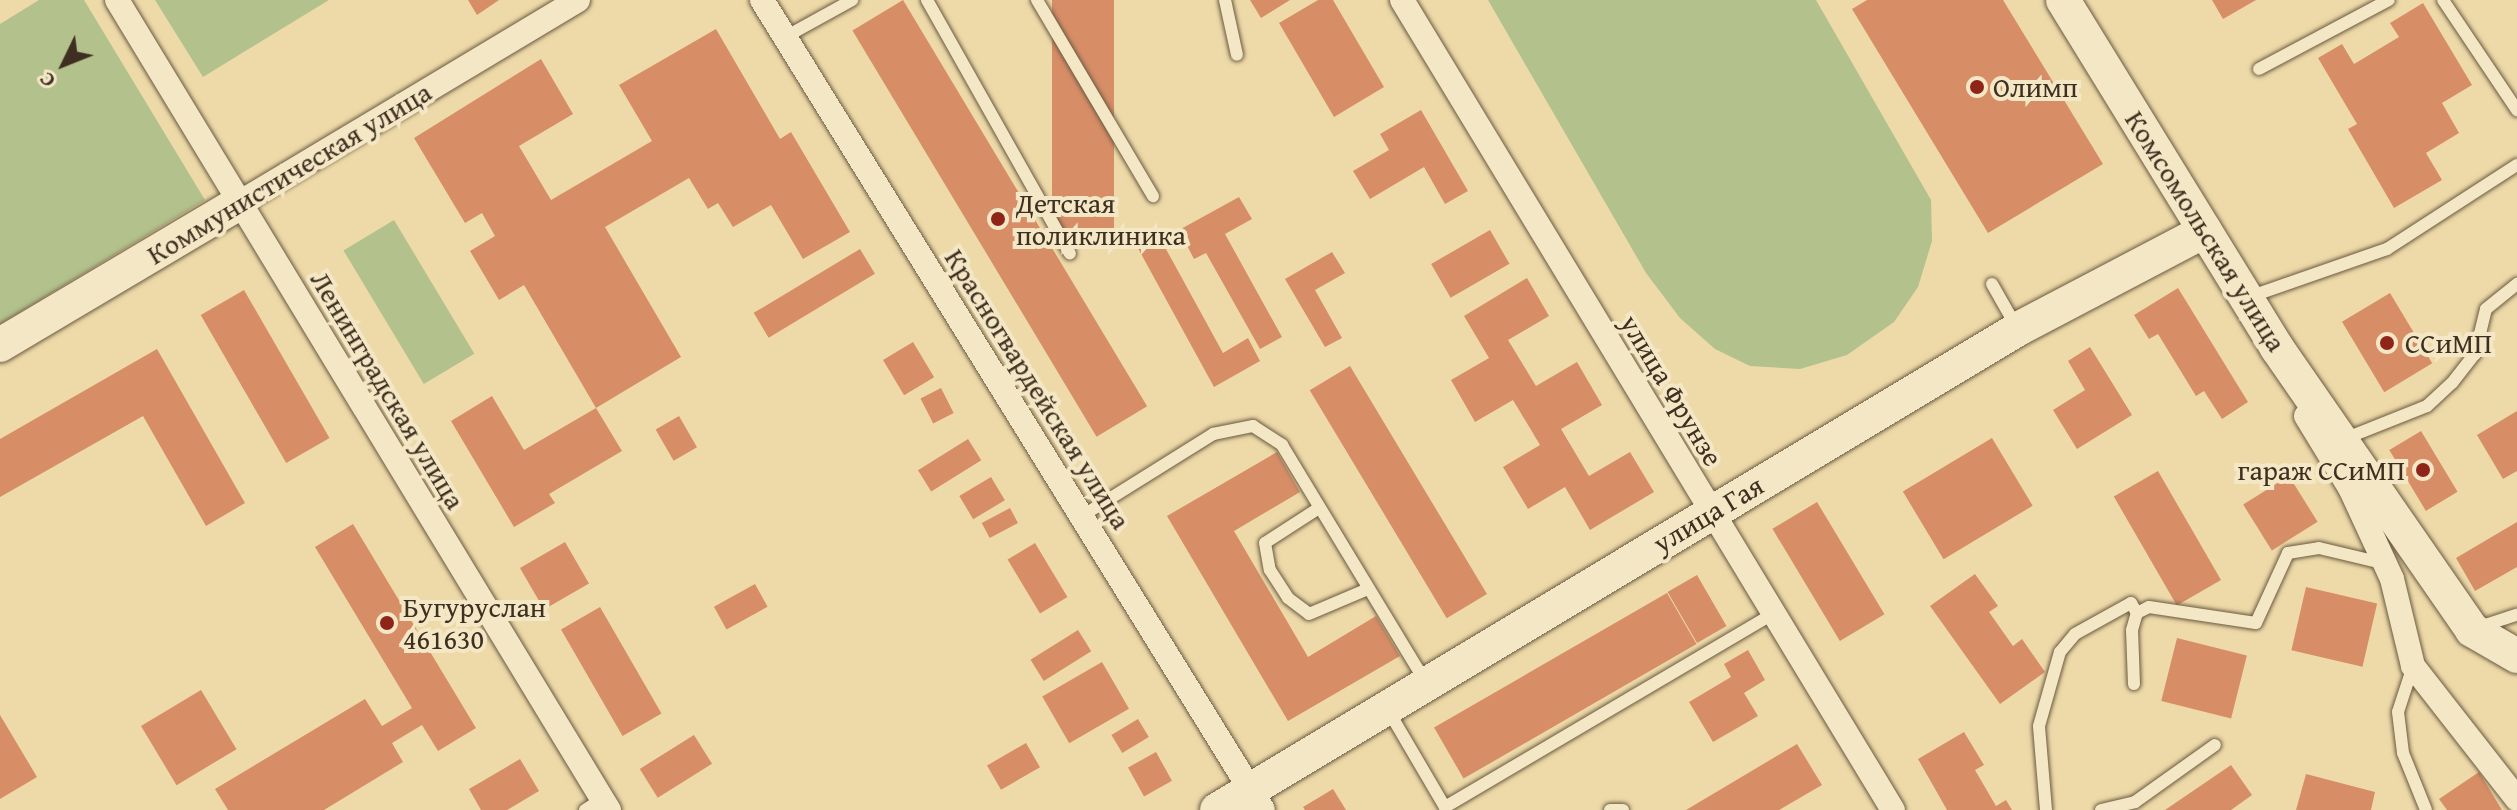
<!DOCTYPE html>
<html>
<head>
<meta charset="utf-8">
<style>
  body { margin:0 }
  #map { position:relative; width:2517px; height:810px; overflow:hidden; background:#eedaa8; font-family:"Gentium Book Plus",serif }
  div>[style] { position:absolute }
  [style*='--x'] { left:calc(var(--x)*1px); top:calc(var(--y)*1px); width:calc(var(--w)*1px); rotate:calc(var(--a)*1deg) }
  .green>* { inset:0; background:#b3c18c; transform-origin:0 0 }
  .building>* { inset:0; background:#d78e67; transform-origin:0 0 }
  .roads { filter:drop-shadow(0 0 2px #6a5a42) drop-shadow(0 0 2px #6a5a42) }
  .lane>* { height:12px; margin:-6px; padding:0 6px; transform-origin:6px; border-radius:6px; background:#f4e7c6 }
  .street>* { height:24px; margin:-12px; padding:0 12px; transform-origin:12px; border-radius:12px; background:#f4e7c6 }
  .secondary>* { height:34px; margin:-17px; padding:0 17px; transform-origin:17px; border-radius:17px; background:#f4e7c6 }
  .dots>* { width:22px; height:22px; translate:-50% -50%; box-sizing:border-box; border:4px solid #f4e7c6; border-radius:50% }
  span { translate:-50% -50%; white-space:nowrap; text-align:center; line-height:1.15; -webkit-text-stroke:8px #f4e7c6; paint-order:stroke }
  .poi-label { font-size:28px; color:#3e2f20 }
  .left { translate:0 -50%; text-align:left }
  .right { translate:-100% -50%; text-align:right }
  .street-label { font-size:28px; color:#3e2f20 }
  .north { position:absolute; left:24px; top:24px; width:80px; height:80px; -webkit-text-stroke:6px #f4e7c6; paint-order:stroke; rotate:227deg; font-size:22px; font-weight:700; line-height:32px; text-align:center; color:#3e2f20 }
  .north::after { content:''; display:block; margin:auto; width:28px; height:36px; background:#3e2f20; clip-path:polygon(50% 0,100% 100%,50% 72%,0 100%) }
</style>
</head>
<body>
<div id="map">
  <div class="green">
    <div style="clip-path:polygon(39px 0,84px 0,205px 200px,0 324px,0 24px)"></div>
    <div style="clip-path:polygon(155px 0,329px 0,203px 77px)"></div>
    <div style="clip-path:polygon(1488px 0,1816px 0,1931px 200px,1932px 241px,1918px 287px,1894px 322px,1847px 355px,1800px 369px,1750px 366px,1715px 349px,1680px 318px,1646px 273px)"></div>
    <div style="left:394px;top:220px;width:156px;height:59px;rotate:59deg"></div>
  </div>
  <div class="building">
    <div style="clip-path:polygon(468px 0,499px 0,477px 15px)"></div>
    <div style="left:903px;top:0;width:474px;height:59px;rotate:59deg"></div>
    <div style="left:1052px;top:0;width:62px;height:242px"></div>
    <div style="clip-path:polygon(1250px 0,1290px 0,1261px 18px)"></div>
    <div style="clip-path:polygon(1318px 0,1333px 0,1384px 87px,1334px 117px,1279px 23px)"></div>
    <div style="clip-path:polygon(1867px 0,2003px 0,2103px 164px,1988px 233px,1852px 9px)"></div>
    <div style="clip-path:polygon(2212px 0,2256px 0,2223px 19px)"></div>
    <div style="clip-path:polygon(2423px 3px,2472px 85px,2442px 103px,2459px 133px,2426px 153px,2442px 180px,2394px 208px,2348px 129px,2357px 124px,2318px 58px,2342px 44px,2354px 64px,2399px 37px,2390px 23px)"></div>
    <div style="clip-path:polygon(716px 29px,780px 139px,791px 132px,850px 232px,803px 259px,771px 205px,733px 227px,718px 203px,708px 209px,689px 178px,605px 227px,681px 357px,596px 408px,524px 285px,499px 300px,470px 251px,495px 236px,482px 213px,465px 223px,414px 138px,541px 59px,573px 114px,519px 146px,551px 200px,652px 141px,619px 85px)"></div>
    <div style="clip-path:polygon(1421px 110px,1468px 191px,1445px 204px,1424px 167px,1370px 199px,1353px 171px,1389px 150px,1380px 134px)"></div>
    <div style="clip-path:polygon(1239px 197px,1252px 219px,1225px 234px,1282px 337px,1260px 349px,1206px 253px,1194px 259px,1179px 230px)"></div>
    <div style="clip-path:polygon(1155px 229px,1223px 353px,1248px 338px,1260px 361px,1214px 387px,1134px 241px)"></div>
    <div style="left:1490px;top:230px;width:39px;height:68px;rotate:60deg"></div>
    <div style="left:860px;top:249px;width:29px;height:124px;rotate:59deg"></div>
    <div style="clip-path:polygon(1332px 252px,1345px 273px,1315px 290px,1342px 338px,1325px 347px,1285px 279px)"></div>
    <div style="clip-path:polygon(1527px 278px,1549px 316px,1508px 340px,1536px 386px,1577px 362px,1602px 405px,1561px 429px,1589px 476px,1630px 452px,1654px 492px,1590px 530px,1565px 487px,1528px 509px,1503px 467px,1540px 445px,1513px 400px,1475px 422px,1451px 380px,1489px 358px,1464px 316px)"></div>
    <div style="clip-path:polygon(2178px 288px,2248px 402px,2222px 419px,2204px 391px,2196px 396px,2158px 334px,2149px 339px,2134px 315px)"></div>
    <div style="left:244px;top:290px;width:171px;height:50px;rotate:60deg"></div>
    <div style="left:2390px;top:293px;width:82px;height:56px;rotate:59deg"></div>
    <div style="left:913px;top:342px;width:41px;height:35px;rotate:59deg"></div>
    <div style="clip-path:polygon(2090px 347px,2132px 415px,2077px 449px,2053px 410px,2085px 390px,2068px 361px)"></div>
    <div style="clip-path:polygon(157px 349px,245px 503px,206px 526px,143px 416px,0 497px,0 439px)"></div>
    <div style="left:1350px;top:366px;width:266px;height:47px;rotate:59deg"></div>
    <div style="left:941px;top:388px;width:28px;height:23px;rotate:63deg"></div>
    <div style="clip-path:polygon(492px 396px,524px 450px,596px 408px,622px 451px,549px 494px,555px 503px,514px 527px,451px 421px)"></div>
    <div style="clip-path:polygon(2517px 411px,2517px 471px,2503px 479px,2477px 435px)"></div>
    <div style="left:679px;top:416px;width:36px;height:27px;rotate:60deg"></div>
    <div style="left:2421px;top:431px;width:71px;height:37px;rotate:59deg"></div>
    <div style="left:1992px;top:438px;width:79px;height:104px;rotate:59deg"></div>
    <div style="left:968px;top:439px;width:25px;height:59px;rotate:58deg"></div>
    <div style="clip-path:polygon(1277px 452px,1300px 492px,1234px 531px,1308px 657px,1376px 616px,1400px 656px,1288px 721px,1167px 516px)"></div>
    <div style="left:2158px;top:471px;width:126px;height:51px;rotate:60deg"></div>
    <div style="left:2289px;top:476px;width:54px;height:54px;rotate:58deg"></div>
    <div style="left:991px;top:477px;width:27px;height:37px;rotate:59deg"></div>
    <div style="left:1817px;top:502px;width:131px;height:52px;rotate:59deg"></div>
    <div style="left:1010px;top:508px;width:17px;height:32px;rotate:62deg"></div>
    <div style="clip-path:polygon(2517px 522px,2517px 567px,2475px 591px,2456px 558px)"></div>
    <div style="clip-path:polygon(353px 524px,476px 728px,438px 751px,422px 725px,392px 743px,403px 762px,324px 810px,228px 810px,215px 789px,365px 699px,382px 726px,412px 708px,315px 547px)"></div>
    <div style="left:565px;top:542px;width:48px;height:52px;rotate:60deg"></div>
    <div style="left:1035px;top:543px;width:63px;height:32px;rotate:59deg"></div>
    <div style="clip-path:polygon(1975px 574px,1998px 606px,1989px 612px,2013px 646px,2022px 639px,2045px 672px,2000px 704px,1930px 606px)"></div>
    <div style="left:1697px;top:575px;width:59px;height:34px;rotate:60deg"></div>
    <div style="left:755px;top:584px;width:26px;height:47px;rotate:61deg"></div>
    <div style="left:2306px;top:587px;width:73px;height:65px;rotate:13deg"></div>
    <div style="left:1667px;top:593px;width:59px;height:269px;rotate:60deg"></div>
    <div style="left:600px;top:607px;width:123px;height:45px;rotate:60deg"></div>
    <div style="left:1078px;top:630px;width:25px;height:56px;rotate:58deg"></div>
    <div style="left:2177px;top:638px;width:72px;height:65px;rotate:14deg"></div>
    <div style="clip-path:polygon(1748px 650px,1765px 680px,1744px 693px,1758px 716px,1713px 742px,1689px 702px,1731px 677px,1724px 664px)"></div>
    <div style="left:1102px;top:662px;width:54px;height:69px;rotate:60deg"></div>
    <div style="left:201px;top:690px;width:69px;height:70px;rotate:59deg"></div>
    <div style="clip-path:polygon(0 715px,37px 777px,0 799px)"></div>
    <div style="left:1138px;top:719px;width:21px;height:31px;rotate:59deg"></div>
    <div style="clip-path:polygon(1964px 732px,1984px 765px,1975px 770px,1996px 806px,2006px 800px,2012px 810px,1947px 810px,1918px 759px)"></div>
    <div style="left:694px;top:735px;width:34px;height:64px;rotate:58deg"></div>
    <div style="left:1026px;top:743px;width:28px;height:45px;rotate:60deg"></div>
    <div style="clip-path:polygon(1797px 744px,1822px 785px,1779px 810px,1686px 810px)"></div>
    <div style="left:1156px;top:752px;width:33px;height:32px;rotate:61deg"></div>
    <div style="clip-path:polygon(520px 759px,539px 791px,507px 810px,481px 810px,469px 789px)"></div>
    <div style="clip-path:polygon(2231px 765px,2252px 795px,2231px 810px,2165px 810px)"></div>
    <div style="clip-path:polygon(2479px 772px,2502px 810px,2447px 810px,2439px 799px)"></div>
    <div style="clip-path:polygon(2306px 774px,2375px 792px,2371px 810px,2296px 810px)"></div>
    <div style="clip-path:polygon(1333px 789px,1346px 810px,1305px 810px,1303px 807px)"></div>
  </div>
  <div class="roads">
    <div class="lane">
      <div style="--x:927;--y:0;--w:291;--a:60.6"></div>
      <div style="--x:1037;--y:0;--w:228;--a:59.4"></div>
      <div style="--x:1225;--y:0;--w:56;--a:77.7"></div>
      <div style="--x:2443;--y:0;--w:133;--a:56.1"></div>
      <div style="--x:785;--y:37;--w:77;--a:-28.9"></div>
      <div style="--x:2259;--y:69;--w:147;--a:-28"></div>
      <div style="--x:1992;--y:284;--w:48;--a:60.3"></div>
      <div style="--x:2249;--y:297;--w:146;--a:-19.2"></div>
      <div style="--x:2387;--y:249;--w:155;--a:-32.9"></div>
      <div style="--x:2344;--y:439;--w:89;--a:-21.7"></div>
      <div style="--x:2427;--y:406;--w:34;--a:-43"></div>
      <div style="--x:2452;--y:383;--w:37;--a:-52"></div>
      <div style="--x:2475;--y:354;--w:46;--a:-76.3"></div>
      <div style="--x:2486;--y:309;--w:40;--a:-39"></div>
      <div style="--x:1319;--y:508;--w:64;--a:147.1"></div>
      <div style="--x:1265;--y:543;--w:27;--a:80"></div>
      <div style="--x:1270;--y:570;--w:33;--a:57"></div>
      <div style="--x:1288;--y:598;--w:26;--a:37"></div>
      <div style="--x:1309;--y:614;--w:64;--a:-23"></div>
      <div style="--x:1082;--y:516;--w:155;--a:-32"></div>
      <div style="--x:1213;--y:434;--w:41;--a:-11.3"></div>
      <div style="--x:1253;--y:426;--w:35;--a:33"></div>
      <div style="--x:1282;--y:445;--w:276;--a:58.8"></div>
      <div style="--x:2479;--y:627;--w:40;--a:-18"></div>
      <div style="--x:2413;--y:666;--w:48;--a:108.1"></div>
      <div style="--x:2398;--y:712;--w:41;--a:83"></div>
      <div style="--x:2403;--y:753;--w:61;--a:68"></div>
      <div style="--x:2134;--y:684;--w:54;--a:-92.1"></div>
      <div style="--x:2132;--y:630;--w:18;--a:-74"></div>
      <div style="--x:2137;--y:613;--w:13;--a:-27"></div>
      <div style="--x:2149;--y:607;--w:108;--a:8.5"></div>
      <div style="--x:2256;--y:623;--w:77;--a:-65.4"></div>
      <div style="--x:2288;--y:553;--w:31;--a:-9"></div>
      <div style="--x:2319;--y:548;--w:69;--a:13.4"></div>
      <div style="--x:1388;--y:710;--w:113;--a:59.6"></div>
      <div style="--x:1445;--y:807;--w:380;--a:-30.5"></div>
      <div style="--x:585;--y:810;--w:20;--a:-33"></div>
      <div style="--x:1610;--y:810;--w:13;--a:0"></div>
      <div style="--x:2046;--y:810;--w:84;--a:-94.8"></div>
      <div style="--x:2039;--y:726;--w:77;--a:-74.2"></div>
      <div style="--x:2060;--y:652;--w:23;--a:-50"></div>
      <div style="--x:2075;--y:634;--w:64;--a:-29"></div>
      <div style="--x:2131;--y:603;--w:12;--a:59"></div>
      <div style="--x:2101;--y:810;--w:35;--a:-13"></div>
      <div style="--x:2135;--y:802;--w:98;--a:-35.5"></div>
    </div>
    <div class="street">
      <div style="--x:117;--y:0;--w:948;--a:58.73"></div>
      <div style="--x:762;--y:0;--w:952;--a:58.26"></div>
      <div style="--x:1402;--y:0;--w:947;--a:58.78"></div>
      <div style="--x:239;--y:203;--w:395;--a:-30.9"></div>
      <div style="--x:2306;--y:416;--w:84;--a:58.6"></div>
      <div style="--x:2354;--y:459;--w:29;--a:98"></div>
      <div style="--x:2350;--y:488;--w:100;--a:65.2"></div>
      <div style="--x:2392;--y:579;--w:89;--a:76.4"></div>
      <div style="--x:2413;--y:666;--w:169;--a:52"></div>
    </div>
    <div class="secondary">
      <div style="--x:2063;--y:0;--w:409;--a:58.4"></div>
      <div style="--x:2277;--y:348;--w:343;--a:55.3"></div>
      <div style="--x:2472;--y:630;--w:52;--a:30"></div>
      <div style="--x:0;--y:345;--w:278;--a:-30.7"></div>
      <div style="--x:1217;--y:810;--w:934;--a:-30.98"></div>
      <div style="--x:2018;--y:329;--w:211;--a:-27.7"></div>
    </div>
  </div>
  <div class="dots">
    <div style="left:1977px;top:87px;background:#8f2418"></div>
    <div style="left:998px;top:219px;background:#8f2418"></div>
    <div style="left:2387px;top:343px;background:#8f2418"></div>
    <div style="left:2423px;top:470px;background:#8f2418"></div>
    <div style="left:387px;top:623px;background:#8f2418"></div>
  </div>
  <div class="poi-label">
    <span class="left" style="left:1993px;top:87px">Олимп</span>
    <span class="left" style="left:1016px;top:219px">Детская<br>поликлиника</span>
    <span class="left" style="left:2405px;top:343px">ССиМП</span>
    <span class="right" style="left:2405px;top:470px">гараж ССиМП</span>
    <span class="left" style="left:403px;top:623px">Бугуруслан<br>461630</span>
  </div>
  <div class="street-label">
    <span style="left:289px;top:173px;rotate:-31deg">Коммунистическая улица</span>
    <span style="left:2206px;top:231px;rotate:58deg">Комсомольская улица</span>
    <span style="left:1038px;top:389px;rotate:58deg">Красногвардейская улица</span>
    <span style="left:388px;top:390px;rotate:59deg">Ленинградская улица</span>
    <span style="left:1672px;top:390px;rotate:59deg">улица Фрунзе</span>
    <span style="left:1708px;top:514px;rotate:-31deg">улица Гая</span>
  </div>
  <div class="north">С</div>
</div>
</body>
</html>
